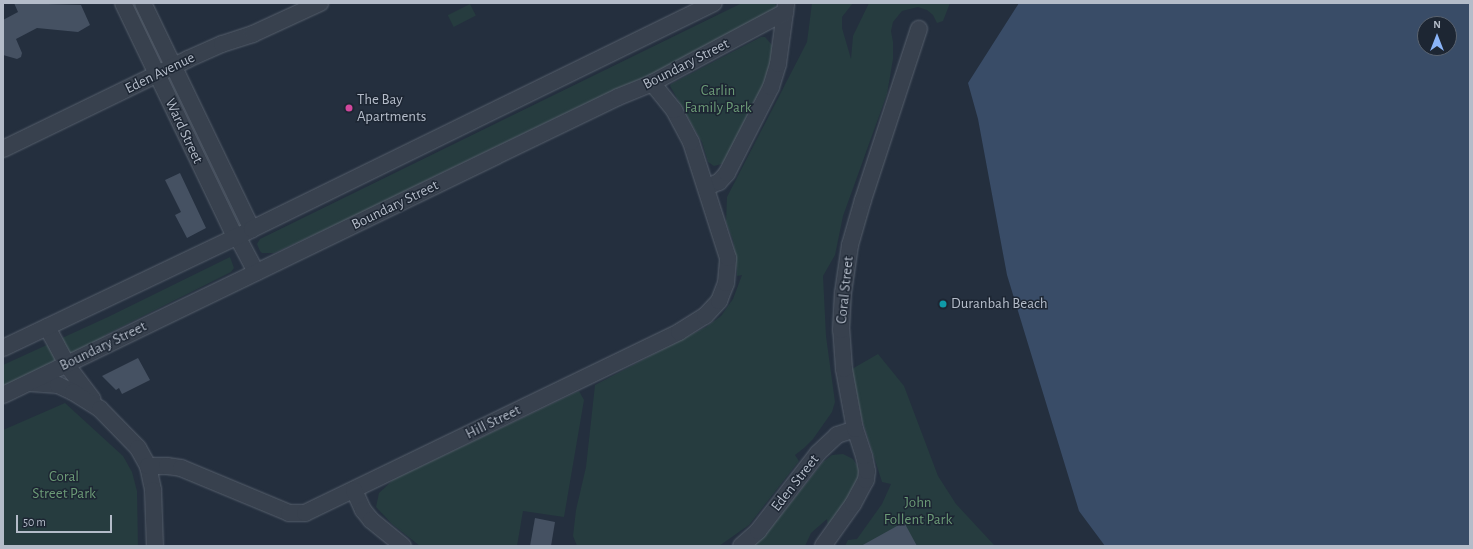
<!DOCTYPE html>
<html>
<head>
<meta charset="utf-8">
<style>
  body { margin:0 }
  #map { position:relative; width:1473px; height:549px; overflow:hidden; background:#242f3e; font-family:"Alegreya Sans",sans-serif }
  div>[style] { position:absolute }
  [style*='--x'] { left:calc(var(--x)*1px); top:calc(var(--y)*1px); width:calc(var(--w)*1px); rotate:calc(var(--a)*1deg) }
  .green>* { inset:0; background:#263c3f; transform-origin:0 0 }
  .water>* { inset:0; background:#394c67 }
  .building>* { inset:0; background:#455162 }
  .roads { filter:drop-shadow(0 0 1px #565f6c) drop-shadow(0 0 1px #565f6c) }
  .minor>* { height:16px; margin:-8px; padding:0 8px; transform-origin:8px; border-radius:8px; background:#38414e }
  .dots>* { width:11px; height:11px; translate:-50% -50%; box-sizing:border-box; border:2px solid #1d2633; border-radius:50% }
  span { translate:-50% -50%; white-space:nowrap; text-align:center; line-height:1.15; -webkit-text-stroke:3px #1d2633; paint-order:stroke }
  .street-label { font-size:15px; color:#b4bcc9 }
  .park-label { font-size:15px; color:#6b9a76 }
  .poi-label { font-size:15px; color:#b4bcc9 }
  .left { translate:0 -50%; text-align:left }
  .frame { position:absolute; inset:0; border:4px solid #b4bcc9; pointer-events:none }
  .north { position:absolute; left:1417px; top:16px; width:40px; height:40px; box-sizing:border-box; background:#1d2633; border:1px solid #59626f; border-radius:50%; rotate:0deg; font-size:11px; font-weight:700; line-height:16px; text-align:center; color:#b4bcc9 }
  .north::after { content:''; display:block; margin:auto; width:14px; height:18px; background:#8ab4f8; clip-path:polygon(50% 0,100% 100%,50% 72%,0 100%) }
  .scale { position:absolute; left:16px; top:515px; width:96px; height:18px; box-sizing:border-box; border:2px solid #b4bcc9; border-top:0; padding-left:5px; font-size:12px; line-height:14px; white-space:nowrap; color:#b4bcc9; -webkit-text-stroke:3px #1d2633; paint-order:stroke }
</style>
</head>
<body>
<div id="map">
  <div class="green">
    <div style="clip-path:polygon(742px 3px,776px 3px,775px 8px,767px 16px,659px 72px,614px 90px,431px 178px,377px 206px,309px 237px,274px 253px,262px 253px,260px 251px,257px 244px,260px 239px)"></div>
    <div style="clip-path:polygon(812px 3px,853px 3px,842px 17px,842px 28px,851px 59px,853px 36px,869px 3px,950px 3px,943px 21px,937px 23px,933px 15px,927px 10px,918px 7px,902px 11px,893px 22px,891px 31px,893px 42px,893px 59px,887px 94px,843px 216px,835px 255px,823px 276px,826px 336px,835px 402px,832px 412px,813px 439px,804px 448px,795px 455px,799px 461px,749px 525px,719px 546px,577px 546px,573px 536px,576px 510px,586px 467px,595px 385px,706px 327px,721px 316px,733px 299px,742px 275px,737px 276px,736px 259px,733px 240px,726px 222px,727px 197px,807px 42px)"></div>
    <div style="left:470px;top:4px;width:13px;height:25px;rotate:63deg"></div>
    <div style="clip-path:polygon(761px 37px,765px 37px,772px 45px,773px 52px,766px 79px,725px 163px,714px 166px,708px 162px,702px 142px,670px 86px,671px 84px)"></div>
    <div style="clip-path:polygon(230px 257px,234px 268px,231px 272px,105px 335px,102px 341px,3px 388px,3px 365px,108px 317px)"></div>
    <div style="clip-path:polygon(878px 354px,904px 386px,938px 476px,956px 504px,995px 546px,845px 546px,848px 540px,857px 539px,882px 504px,891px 484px,882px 482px,861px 416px,852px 369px)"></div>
    <div style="clip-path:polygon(579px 391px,584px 400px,564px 517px,523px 511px,517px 546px,420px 546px,392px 524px,376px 507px,379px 493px,394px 479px)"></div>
    <div style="clip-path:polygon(65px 403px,123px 456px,132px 472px,137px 491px,138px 546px,3px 546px,3px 430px)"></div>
    <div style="clip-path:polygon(843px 454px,853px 459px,858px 467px,861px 477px,828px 528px,827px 519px,811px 533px,805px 546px,753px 546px,764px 537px,823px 462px,832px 455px)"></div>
  </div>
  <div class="water">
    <div style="clip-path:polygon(evenodd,1019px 3px,1470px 3px,1470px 546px,1105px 546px,1079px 511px,1007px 275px,978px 119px,968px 83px,1019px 3px,1425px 24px,1449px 24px,1449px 48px,1425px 48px,1425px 24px)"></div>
  </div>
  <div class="building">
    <div style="clip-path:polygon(14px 3px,81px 5px,90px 25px,78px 32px,37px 28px,16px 39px,22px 53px,21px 57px,17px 59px,3px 55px,3px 20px,18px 12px)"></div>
    <div style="clip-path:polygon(180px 173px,206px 228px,187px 238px,175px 215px,181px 212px,165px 180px)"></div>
    <div style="clip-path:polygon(138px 358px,150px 380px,122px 394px,119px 388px,116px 390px,102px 376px)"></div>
    <div style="clip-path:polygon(535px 518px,555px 522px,551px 546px,530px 546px)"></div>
    <div style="clip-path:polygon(904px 522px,917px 546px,861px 546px,888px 531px)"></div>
  </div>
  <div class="roads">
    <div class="minor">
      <div style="--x:123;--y:3;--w:259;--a:64.4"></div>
      <div style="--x:143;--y:3;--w:251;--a:64.3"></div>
      <div style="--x:3;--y:149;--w:206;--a:-25.9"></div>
      <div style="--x:188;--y:59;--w:37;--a:-24"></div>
      <div style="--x:222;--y:44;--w:33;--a:-18"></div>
      <div style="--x:253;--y:34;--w:74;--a:-24.8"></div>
      <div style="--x:707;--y:187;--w:13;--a:-23"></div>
      <div style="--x:719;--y:182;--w:12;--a:-48"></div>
      <div style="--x:727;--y:173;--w:97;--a:-62.9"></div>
      <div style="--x:771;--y:87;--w:24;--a:-73"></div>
      <div style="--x:778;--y:64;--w:60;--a:-82.3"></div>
      <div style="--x:237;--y:236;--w:41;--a:62.2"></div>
      <div style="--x:47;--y:327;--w:47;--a:61.8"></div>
      <div style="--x:69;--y:368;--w:39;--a:53"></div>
      <div style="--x:3;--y:348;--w:276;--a:-25.5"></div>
      <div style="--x:252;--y:229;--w:514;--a:-26.07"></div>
      <div style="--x:30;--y:383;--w:28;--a:4"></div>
      <div style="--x:58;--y:385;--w:17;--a:25"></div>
      <div style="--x:73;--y:392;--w:32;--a:32"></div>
      <div style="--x:100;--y:409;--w:54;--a:45.7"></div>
      <div style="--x:138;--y:448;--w:21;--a:61"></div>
      <div style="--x:148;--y:466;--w:25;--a:78"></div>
      <div style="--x:153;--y:490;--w:56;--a:88"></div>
      <div style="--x:3;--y:395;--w:683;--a:-25.85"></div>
      <div style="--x:618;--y:97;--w:37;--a:-22"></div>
      <div style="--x:652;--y:83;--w:151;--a:-28.1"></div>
      <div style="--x:148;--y:466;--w:19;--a:0"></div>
      <div style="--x:167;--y:466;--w:14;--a:8"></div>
      <div style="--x:181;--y:468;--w:117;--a:22.6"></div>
      <div style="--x:289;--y:513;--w:16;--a:0"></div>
      <div style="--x:305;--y:513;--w:415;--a:-25.8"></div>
      <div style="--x:679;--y:332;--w:31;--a:-32"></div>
      <div style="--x:705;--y:316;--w:21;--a:-47"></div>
      <div style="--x:719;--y:301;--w:19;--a:-69"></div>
      <div style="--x:726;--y:283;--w:25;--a:-85"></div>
      <div style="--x:728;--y:258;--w:122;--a:-107.7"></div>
      <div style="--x:691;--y:142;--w:36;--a:-118"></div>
      <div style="--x:674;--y:110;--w:35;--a:-129"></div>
      <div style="--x:354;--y:490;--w:22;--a:66"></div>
      <div style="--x:363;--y:510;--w:13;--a:51"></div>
      <div style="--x:371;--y:520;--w:41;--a:39.1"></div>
      <div style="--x:741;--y:546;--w:23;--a:-41"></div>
      <div style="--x:758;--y:531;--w:98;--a:-52.4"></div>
      <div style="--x:818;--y:453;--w:26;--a:-43"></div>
      <div style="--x:837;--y:435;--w:19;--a:-18"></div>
      <div style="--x:823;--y:546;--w:52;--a:-54.5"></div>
      <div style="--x:853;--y:504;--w:27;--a:-62"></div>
      <div style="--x:866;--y:480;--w:9;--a:-84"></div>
      <div style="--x:867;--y:471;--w:15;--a:-101"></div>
      <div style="--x:864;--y:456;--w:28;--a:-108"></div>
      <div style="--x:855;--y:429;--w:61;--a:-100.4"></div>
      <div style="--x:844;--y:369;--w:39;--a:-94"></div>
      <div style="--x:841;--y:330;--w:37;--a:-87"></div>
      <div style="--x:843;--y:293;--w:49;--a:-81.7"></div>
      <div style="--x:850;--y:245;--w:47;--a:-73.9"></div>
      <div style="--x:863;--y:200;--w:180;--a:-71.9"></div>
    </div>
  </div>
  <div class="dots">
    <div style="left:349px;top:108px;background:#d1479c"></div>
    <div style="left:943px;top:304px;background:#0f9aa8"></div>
  </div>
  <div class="street-label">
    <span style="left:686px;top:64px;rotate:-27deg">Boundary Street</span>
    <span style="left:160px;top:73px;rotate:-26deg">Eden Avenue</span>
    <span style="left:184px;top:131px;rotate:65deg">Ward Street</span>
    <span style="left:395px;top:205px;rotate:-26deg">Boundary Street</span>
    <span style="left:845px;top:290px;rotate:-84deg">Coral Street</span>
    <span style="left:103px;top:346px;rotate:-26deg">Boundary Street</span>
    <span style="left:493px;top:422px;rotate:-26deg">Hill Street</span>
    <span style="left:795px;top:483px;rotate:-52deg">Eden Street</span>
  </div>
  <div class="park-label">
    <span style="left:718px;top:99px">Carlin<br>Family Park</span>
    <span style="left:64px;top:485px">Coral<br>Street Park</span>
    <span style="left:918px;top:511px">John<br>Follent Park</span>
  </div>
  <div class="poi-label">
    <span class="left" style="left:357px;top:108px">The Bay<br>Apartments</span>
    <span class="left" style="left:951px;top:304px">Duranbah Beach</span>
  </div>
  <div class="frame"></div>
  <div class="north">N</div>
  <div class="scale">50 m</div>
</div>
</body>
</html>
